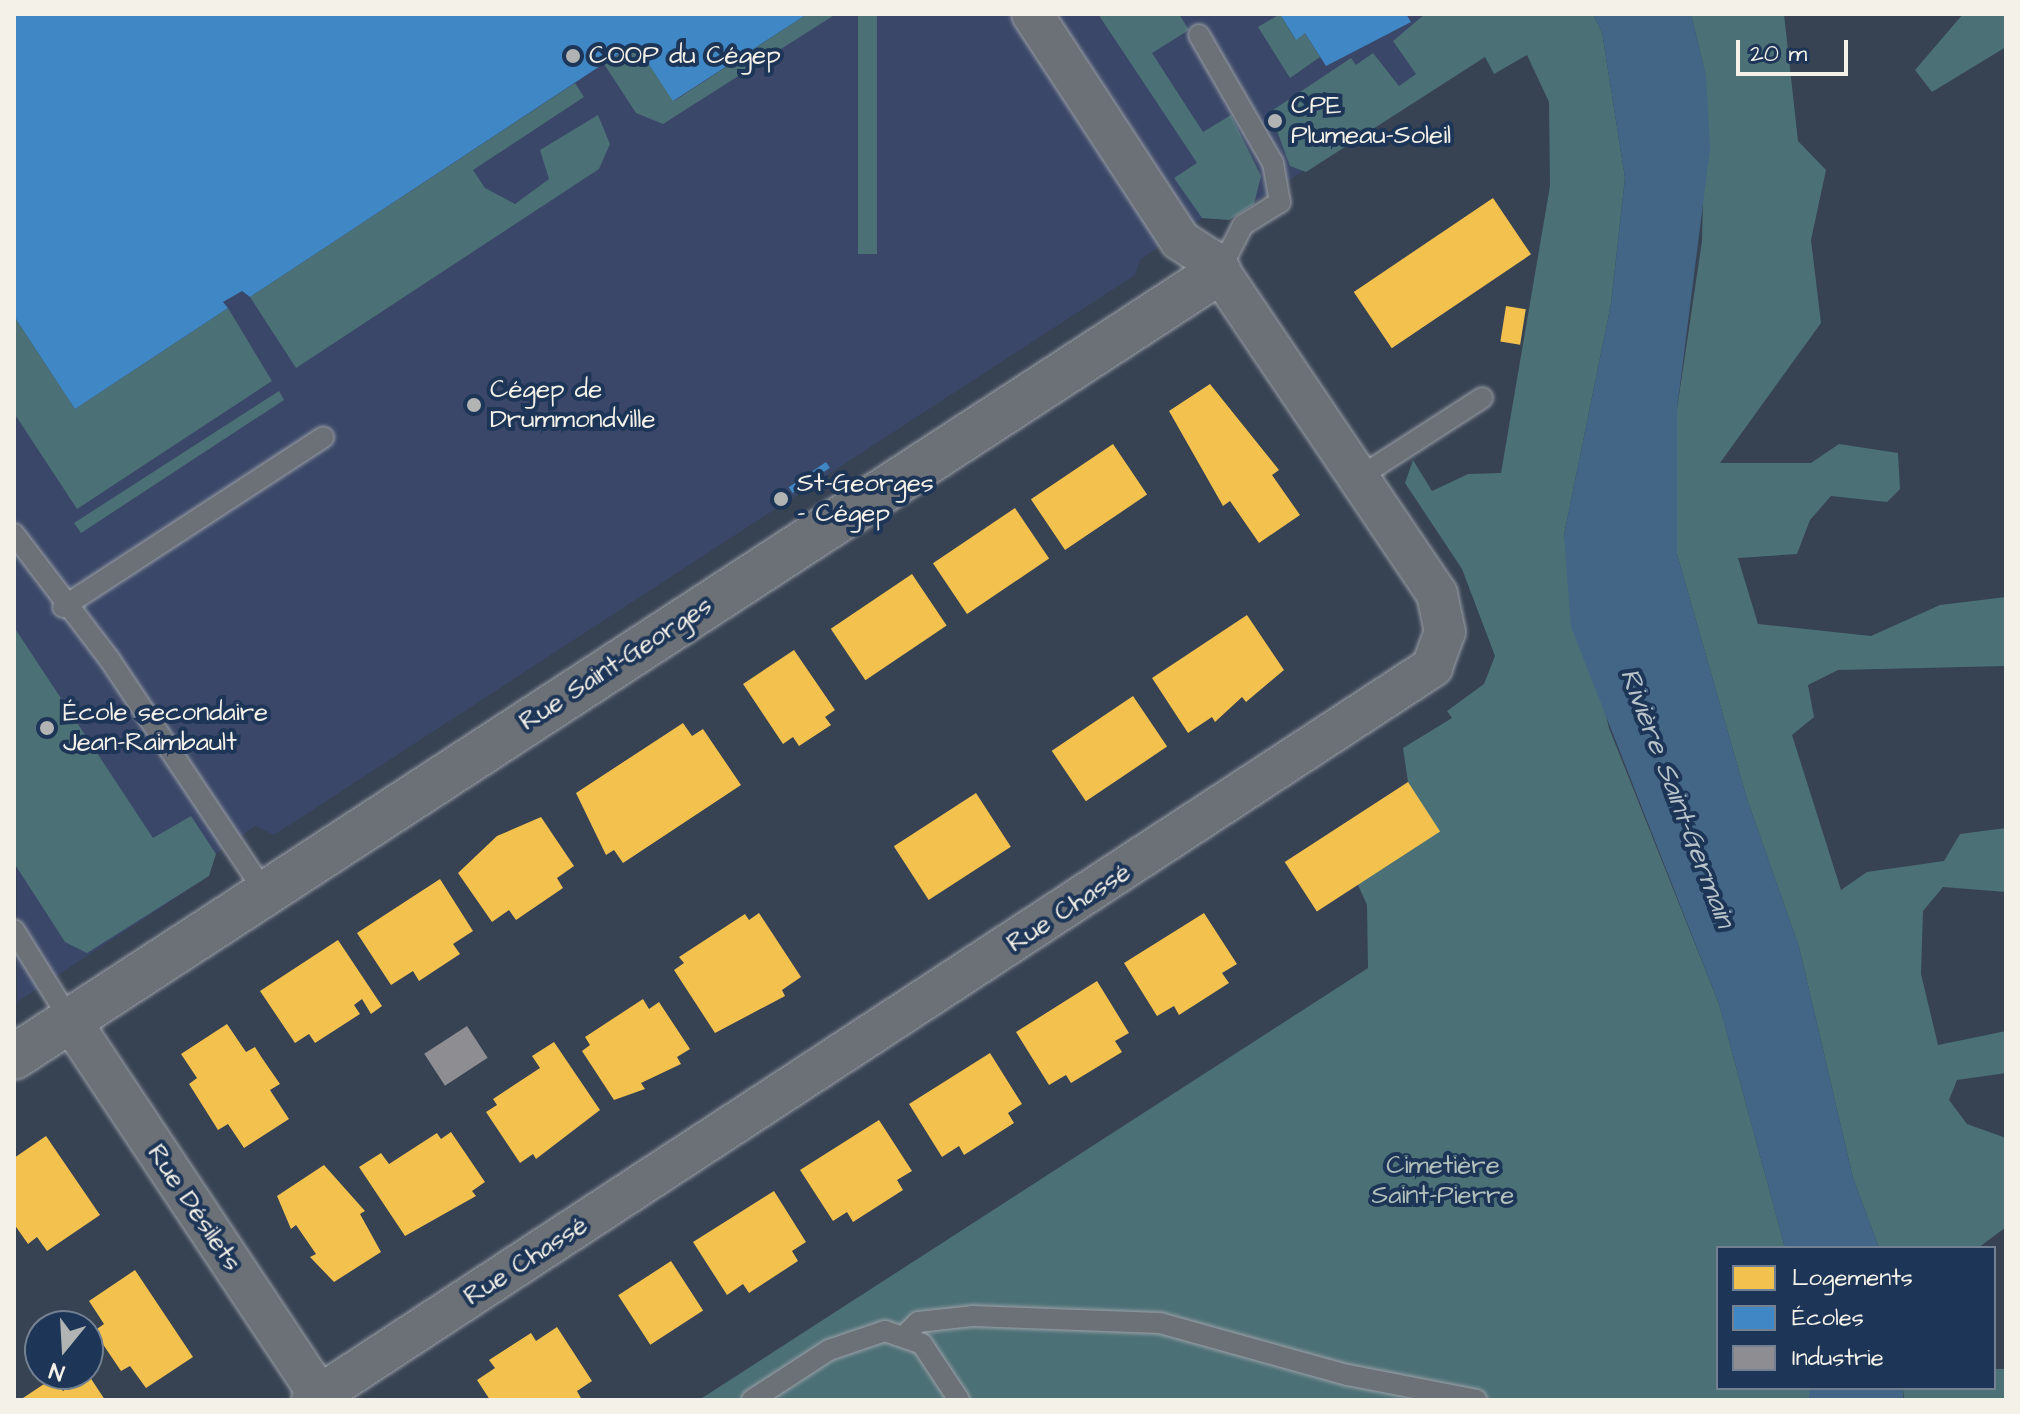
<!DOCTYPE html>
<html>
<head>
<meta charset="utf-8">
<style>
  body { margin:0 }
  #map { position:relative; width:2020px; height:1414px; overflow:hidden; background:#374253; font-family:"Architects Daughter",sans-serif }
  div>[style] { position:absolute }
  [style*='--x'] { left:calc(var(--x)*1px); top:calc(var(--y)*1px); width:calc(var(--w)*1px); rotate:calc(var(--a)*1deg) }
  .built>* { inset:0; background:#3a4768 }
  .green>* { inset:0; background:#4b7076; transform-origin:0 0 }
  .water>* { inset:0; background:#436687; transform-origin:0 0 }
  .homes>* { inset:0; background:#f2c14e; transform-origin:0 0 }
  .schools>* { inset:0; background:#3f88c5; transform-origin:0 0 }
  .industry>* { inset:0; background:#8d8d92; transform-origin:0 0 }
  .roads { filter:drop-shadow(0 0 2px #9da1a7) drop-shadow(0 0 2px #9da1a7) }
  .lane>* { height:20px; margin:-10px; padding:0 10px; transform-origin:10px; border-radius:10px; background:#6c7177 }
  .street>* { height:40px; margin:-20px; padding:0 20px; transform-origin:20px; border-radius:20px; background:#6c7177 }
  .secondary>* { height:44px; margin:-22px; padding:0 22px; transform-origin:22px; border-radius:22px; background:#6c7177 }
  .dots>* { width:22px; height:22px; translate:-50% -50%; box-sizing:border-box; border:4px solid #1d3557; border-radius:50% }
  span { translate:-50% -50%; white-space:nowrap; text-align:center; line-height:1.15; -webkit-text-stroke:8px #1d3557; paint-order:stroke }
  .poi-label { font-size:26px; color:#f4f1e8 }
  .left { translate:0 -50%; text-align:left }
  .street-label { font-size:26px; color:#f4f1e8 }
  .park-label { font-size:26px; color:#b2c0bc }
  .water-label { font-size:28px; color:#b6c2c8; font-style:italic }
  .frame { position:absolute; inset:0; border:16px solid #f4f1e8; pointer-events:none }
  .legend { position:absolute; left:1716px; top:1246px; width:280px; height:144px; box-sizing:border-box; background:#1d3557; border:2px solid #738091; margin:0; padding:10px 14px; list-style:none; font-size:24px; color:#f4f1e8 }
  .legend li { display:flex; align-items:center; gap:16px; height:40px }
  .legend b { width:40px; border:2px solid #738091 }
  .north { position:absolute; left:24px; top:1310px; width:80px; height:80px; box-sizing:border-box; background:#1d3557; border:2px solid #738091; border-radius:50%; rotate:198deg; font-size:22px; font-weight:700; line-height:32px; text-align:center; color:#f4f1e8 }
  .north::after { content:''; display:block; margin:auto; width:28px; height:36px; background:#b2b4b4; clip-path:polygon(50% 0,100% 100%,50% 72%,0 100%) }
  .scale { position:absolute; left:1736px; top:40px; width:112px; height:36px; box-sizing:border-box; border:4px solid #f4f1e8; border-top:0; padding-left:10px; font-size:24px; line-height:28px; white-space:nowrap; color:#f4f1e8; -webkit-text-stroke:6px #1d3557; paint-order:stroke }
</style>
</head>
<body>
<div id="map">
  <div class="built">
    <div style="clip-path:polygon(14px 14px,1098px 14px,1115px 39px,1153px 14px,1462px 14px,1483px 52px,1229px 220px,1202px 218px,1141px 259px,1135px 275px,274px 835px,255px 826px,210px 858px,209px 876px,17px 1002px)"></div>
  </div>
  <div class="green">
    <div style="clip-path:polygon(807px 14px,836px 14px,663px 124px,636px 113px,604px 64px,635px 43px,674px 101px)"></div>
    <div style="left:858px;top:14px;width:19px;height:240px"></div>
    <div style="clip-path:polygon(1098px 14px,1179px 14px,1189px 30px,1152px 53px,1203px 132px,1231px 115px,1261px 176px,1254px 204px,1229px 220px,1202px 218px,1174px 178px,1197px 163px)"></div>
    <div style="clip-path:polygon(1280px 14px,1295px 39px,1305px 33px,1320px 57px,1290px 78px,1258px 27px)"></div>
    <div style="clip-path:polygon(1425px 14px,1593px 14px,1602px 32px,1625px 178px,1611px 304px,1564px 535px,1609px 728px,1719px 1004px,1785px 1248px,1718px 1248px,1718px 1388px,1809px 1388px,1810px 1400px,699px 1400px,1368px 968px,1367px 905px,1358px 885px,1408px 782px,1403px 748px,1452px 718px,1447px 711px,1484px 684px,1495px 656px,1462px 569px,1405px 483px,1413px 460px,1432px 491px,1468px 474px,1501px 473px,1550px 186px,1549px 102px,1527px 55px,1494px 74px,1485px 57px,1306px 172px,1290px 166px,1270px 112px,1351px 58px,1356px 65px,1373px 53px,1399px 86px,1416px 74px,1393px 41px)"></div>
    <div style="clip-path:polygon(1691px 14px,1784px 14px,1798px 141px,1826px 170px,1811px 240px,1821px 323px,1720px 463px,1811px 463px,1839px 444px,1898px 453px,1900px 489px,1887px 502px,1831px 496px,1810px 520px,1797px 554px,1738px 558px,1758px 624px,1871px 636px,1940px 605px,2006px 597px,2006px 666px,1838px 670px,1808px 685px,1814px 717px,1792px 735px,1841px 890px,1867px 872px,1944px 861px,1960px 834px,2006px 828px,2006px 892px,1943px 887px,1923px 911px,1921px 974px,1938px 1045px,2006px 1031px,2006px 1073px,1957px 1080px,1949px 1100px,1967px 1124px,2006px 1138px,2006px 1227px,1978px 1248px,1879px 1248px,1853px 1178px,1799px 947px,1747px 799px,1677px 554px,1677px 409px,1702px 241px,1706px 77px)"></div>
    <div style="clip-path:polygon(1963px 14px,2006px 14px,2006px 47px,1932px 92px,1915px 70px)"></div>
    <div style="clip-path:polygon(575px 83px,584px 97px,473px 170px,485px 188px,515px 204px,549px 179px,540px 150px,598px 115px,610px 144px,599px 169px,296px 368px,250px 297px)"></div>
    <div style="clip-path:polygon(228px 308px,272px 381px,77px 509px,14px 413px,14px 316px,75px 409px)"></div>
    <div style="clip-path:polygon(279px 391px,284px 400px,81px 533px,74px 523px)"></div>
    <div style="clip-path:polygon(14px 627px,153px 838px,191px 816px,216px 854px,209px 876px,87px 953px,65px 942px,14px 863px)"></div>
    <div style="clip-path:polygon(1994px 1369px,2006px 1369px,2006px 1400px,1904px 1400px,1903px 1388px,1994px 1388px)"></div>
  </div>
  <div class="water">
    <div style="clip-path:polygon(1593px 14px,1691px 14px,1706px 76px,1710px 149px,1677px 409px,1677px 554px,1747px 799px,1799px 947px,1853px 1178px,1879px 1248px,1785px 1248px,1719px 1004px,1571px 627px,1564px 535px,1611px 304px,1625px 178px,1602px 32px)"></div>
    <div style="left:1809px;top:1388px;width:94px;height:12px"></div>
  </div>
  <div class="homes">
    <div style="left:1493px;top:198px;width:68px;height:168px;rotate:56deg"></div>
    <div style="left:1506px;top:306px;width:20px;height:36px;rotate:9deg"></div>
    <div style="clip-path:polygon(1210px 384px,1279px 470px,1272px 475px,1300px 515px,1259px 543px,1230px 501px,1223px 506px,1169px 411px)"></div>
    <div style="left:1113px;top:444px;width:61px;height:99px;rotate:56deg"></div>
    <div style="left:1015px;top:508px;width:61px;height:99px;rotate:56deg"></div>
    <div style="left:912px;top:574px;width:62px;height:98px;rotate:56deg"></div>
    <div style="clip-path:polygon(1247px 615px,1284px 670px,1246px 702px,1242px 697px,1215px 722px,1212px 717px,1188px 733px,1152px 678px)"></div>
    <div style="clip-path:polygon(794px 650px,835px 710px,825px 717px,831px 725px,799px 746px,793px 737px,783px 744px,743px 684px)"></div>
    <div style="left:1133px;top:696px;width:61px;height:98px;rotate:56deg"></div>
    <div style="clip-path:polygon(683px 723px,692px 736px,703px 729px,741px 785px,623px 863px,614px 850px,606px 855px,576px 793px)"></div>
    <div style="left:1408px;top:782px;width:59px;height:147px;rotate:57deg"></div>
    <div style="left:976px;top:793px;width:64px;height:98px;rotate:57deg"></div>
    <div style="clip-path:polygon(541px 817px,574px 866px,557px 878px,563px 888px,516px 920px,509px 910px,492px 922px,458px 873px,497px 836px)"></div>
    <div style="clip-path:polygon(440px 879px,473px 931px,453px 944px,460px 954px,419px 981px,413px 971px,391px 985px,357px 933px)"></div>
    <div style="clip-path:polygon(759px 913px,801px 977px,782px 990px,785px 996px,715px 1033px,674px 970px,684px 963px,679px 957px,745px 914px,749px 920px)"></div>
    <div style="clip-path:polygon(1204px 913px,1237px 964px,1222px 973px,1229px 983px,1179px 1015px,1174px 1006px,1157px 1016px,1124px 963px)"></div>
    <div style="clip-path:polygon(338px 940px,382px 1006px,371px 1014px,362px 999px,354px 1005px,360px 1014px,315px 1043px,309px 1034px,295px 1043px,260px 991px)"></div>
    <div style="clip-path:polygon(1097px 981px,1129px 1033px,1115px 1041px,1122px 1052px,1071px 1083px,1066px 1075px,1049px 1085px,1016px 1032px)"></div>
    <div style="clip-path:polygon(643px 999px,649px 1009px,659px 1002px,690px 1049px,677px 1057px,681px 1064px,641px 1083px,645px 1089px,614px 1100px,582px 1051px,590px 1045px,585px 1037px)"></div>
    <div style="clip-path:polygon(227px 1024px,246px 1052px,255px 1047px,262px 1058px,280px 1084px,270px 1090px,289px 1119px,244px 1148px,228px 1124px,218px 1130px,189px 1084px,197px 1078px,181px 1054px)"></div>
    <div style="clip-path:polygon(554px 1042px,600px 1110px,536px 1159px,533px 1154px,520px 1163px,486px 1112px,497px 1105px,493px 1099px,540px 1068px,532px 1056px)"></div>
    <div style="clip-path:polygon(990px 1053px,1022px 1104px,1008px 1113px,1014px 1123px,964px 1155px,959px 1146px,942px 1157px,909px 1104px)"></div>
    <div style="clip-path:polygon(879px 1120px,912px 1171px,897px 1180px,903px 1190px,853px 1222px,847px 1212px,833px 1221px,800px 1170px)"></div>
    <div style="clip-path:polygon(451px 1132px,485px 1182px,472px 1191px,476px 1196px,405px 1236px,359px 1167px,381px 1153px,389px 1164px,437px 1133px,441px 1139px)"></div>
    <div style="clip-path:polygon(46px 1136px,100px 1215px,47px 1251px,37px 1237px,28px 1244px,14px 1224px,14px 1158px)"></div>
    <div style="clip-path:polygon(324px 1165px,365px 1211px,360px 1214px,381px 1252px,334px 1282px,310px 1257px,316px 1254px,296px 1225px,291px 1229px,277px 1196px)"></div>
    <div style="clip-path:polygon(774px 1191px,806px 1242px,792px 1251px,798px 1261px,749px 1293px,743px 1284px,727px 1295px,693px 1242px)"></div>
    <div style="left:671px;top:1261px;width:59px;height:63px;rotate:57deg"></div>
    <div style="clip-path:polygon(135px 1270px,193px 1357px,146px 1388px,130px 1366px,121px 1371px,94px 1331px,104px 1324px,89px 1301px)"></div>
    <div style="clip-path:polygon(557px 1327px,592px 1381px,577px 1391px,582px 1400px,490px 1400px,477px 1380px,495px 1368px,489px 1360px,531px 1333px,536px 1341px)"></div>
    <div style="clip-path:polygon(88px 1374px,105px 1400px,20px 1400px,53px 1378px,63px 1391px)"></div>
  </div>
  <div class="schools">
    <div style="clip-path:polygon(14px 14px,807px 14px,673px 101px,635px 43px,250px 297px,242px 291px,223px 302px,228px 308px,75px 409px,14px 316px)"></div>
    <div style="clip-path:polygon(1280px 14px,1406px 14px,1411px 22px,1326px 66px,1305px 33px,1296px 40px)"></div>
    <div style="left:826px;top:462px;width:7px;height:45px;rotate:56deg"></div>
  </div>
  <div class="industry">
    <div style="left:467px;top:1026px;width:38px;height:51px;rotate:57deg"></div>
  </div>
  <div class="roads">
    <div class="lane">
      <div style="--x:1199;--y:35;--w:148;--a:60"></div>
      <div style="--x:1273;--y:163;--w:40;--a:80"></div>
      <div style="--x:1280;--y:202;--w:44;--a:148.1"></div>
      <div style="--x:1243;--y:225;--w:53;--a:117.1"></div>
      <div style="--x:1358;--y:478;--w:148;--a:-32.8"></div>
      <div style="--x:14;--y:534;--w:158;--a:52.7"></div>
      <div style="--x:110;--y:660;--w:279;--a:56.3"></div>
      <div style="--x:63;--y:607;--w:311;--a:-33.1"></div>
      <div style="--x:14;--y:930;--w:106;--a:58.1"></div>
      <div style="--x:905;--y:1335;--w:18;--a:-45"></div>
      <div style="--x:918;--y:1322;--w:54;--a:-6.3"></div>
      <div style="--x:972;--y:1316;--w:188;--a:2.1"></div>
      <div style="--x:1160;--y:1323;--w:195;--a:15.5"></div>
      <div style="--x:1348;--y:1375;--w:131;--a:11"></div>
      <div style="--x:752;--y:1400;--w:92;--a:-33"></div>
      <div style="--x:829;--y:1350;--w:59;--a:-18.7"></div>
      <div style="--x:885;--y:1331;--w:39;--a:19"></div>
      <div style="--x:922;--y:1344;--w:67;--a:56.5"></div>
    </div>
    <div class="street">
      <div style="--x:70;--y:1020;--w:450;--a:56.4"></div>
      <div style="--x:312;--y:1400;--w:1339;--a:-33.2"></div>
      <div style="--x:1432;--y:667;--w:37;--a:-70"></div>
      <div style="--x:1445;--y:632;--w:39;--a:-102"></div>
      <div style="--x:1437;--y:594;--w:402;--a:-124"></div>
      <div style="--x:1212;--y:261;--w:38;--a:-147"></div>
      <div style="--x:1180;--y:240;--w:270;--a:-123.2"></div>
    </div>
    <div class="secondary">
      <div style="--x:14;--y:1057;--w:1438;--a:-33.08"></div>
    </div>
  </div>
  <div class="dots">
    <div style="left:573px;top:56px;background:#b2b4b4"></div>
    <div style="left:1275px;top:121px;background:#b2b4b4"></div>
    <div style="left:474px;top:405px;background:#b2b4b4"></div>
    <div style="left:781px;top:499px;background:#b2b4b4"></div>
    <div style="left:47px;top:728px;background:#b2b4b4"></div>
  </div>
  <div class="poi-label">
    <span class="left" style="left:589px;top:56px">COOP du Cégep</span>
    <span class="left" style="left:1291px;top:121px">CPE<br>Plumeau-Soleil</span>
    <span class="left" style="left:490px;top:405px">Cégep de<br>Drummondville</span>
    <span class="left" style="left:797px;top:499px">St-Georges<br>- Cégep</span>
    <span class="left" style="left:63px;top:728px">École secondaire<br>Jean-Raimbault</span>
  </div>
  <div class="street-label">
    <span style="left:616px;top:664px;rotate:-33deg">Rue Saint-Georges</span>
    <span style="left:1069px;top:908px;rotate:-33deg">Rue Chassé</span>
    <span style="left:194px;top:1208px;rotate:56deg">Rue Désilets</span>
    <span style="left:526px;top:1261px;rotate:-33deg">Rue Chassé</span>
  </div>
  <div class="park-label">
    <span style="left:1443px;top:1181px">Cimetière<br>Saint-Pierre</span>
  </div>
  <div class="water-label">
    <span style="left:1677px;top:798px;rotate:69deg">Rivière Saint-Germain</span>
  </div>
  <div class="frame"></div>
  <ul class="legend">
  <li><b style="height:22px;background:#f2c14e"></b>Logements</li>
  <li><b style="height:22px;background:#3f88c5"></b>Écoles</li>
  <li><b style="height:22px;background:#8d8d92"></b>Industrie</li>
  </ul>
  <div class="north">N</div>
  <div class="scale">20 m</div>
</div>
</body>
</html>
